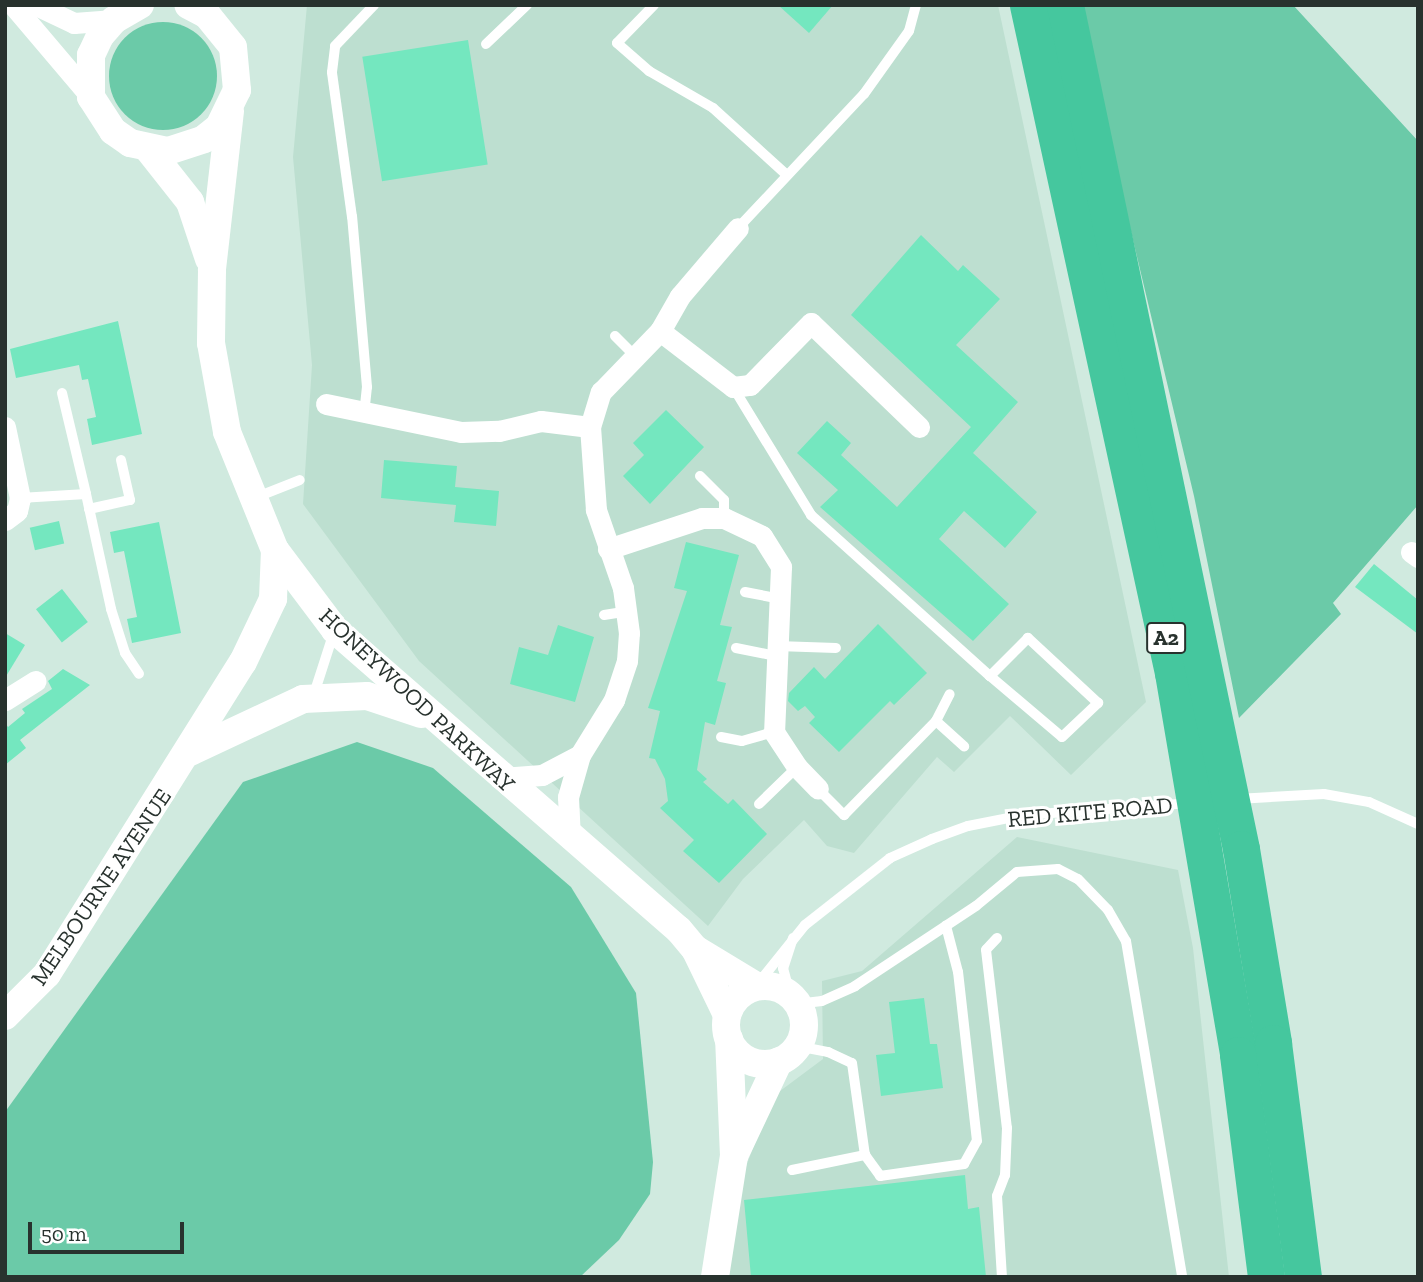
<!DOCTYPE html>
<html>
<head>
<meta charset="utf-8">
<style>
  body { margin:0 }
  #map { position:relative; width:1423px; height:1282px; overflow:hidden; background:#d0eadf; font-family:"Zilla Slab",serif }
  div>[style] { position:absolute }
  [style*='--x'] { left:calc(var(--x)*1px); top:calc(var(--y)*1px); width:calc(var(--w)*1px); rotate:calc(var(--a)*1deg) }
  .built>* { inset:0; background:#bddfd0 }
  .green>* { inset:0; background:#6bcaa8 }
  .round { border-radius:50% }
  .building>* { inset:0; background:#74e7bf; transform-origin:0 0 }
  .lane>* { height:10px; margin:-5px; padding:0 5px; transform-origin:5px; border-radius:5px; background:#fff }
  .street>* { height:21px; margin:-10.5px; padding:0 10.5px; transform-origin:10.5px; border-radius:10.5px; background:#fff }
  .secondary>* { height:28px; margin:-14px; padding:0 14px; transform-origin:14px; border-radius:14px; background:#fff }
  .secondary>.ring { margin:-14px; padding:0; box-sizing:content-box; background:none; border:28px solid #fff; border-radius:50% }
  .highway>* { height:37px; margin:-18.5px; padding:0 18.5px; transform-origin:18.5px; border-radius:18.5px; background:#45c79e }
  span { translate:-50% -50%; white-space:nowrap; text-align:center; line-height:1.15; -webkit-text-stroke:6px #fff; paint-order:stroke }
  .shield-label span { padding:2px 5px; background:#fff; border:2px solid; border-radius:5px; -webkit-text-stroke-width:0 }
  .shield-label { font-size:21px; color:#28322e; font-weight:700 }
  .street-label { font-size:23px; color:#28322e }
  .frame { position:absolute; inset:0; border:7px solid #28322e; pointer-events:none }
  .scale { position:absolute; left:28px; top:1222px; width:156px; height:32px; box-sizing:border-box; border:4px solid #28322e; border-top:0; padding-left:9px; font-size:21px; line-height:24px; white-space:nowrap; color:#28322e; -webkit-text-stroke:5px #fff; paint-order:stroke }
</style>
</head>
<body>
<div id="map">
  <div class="built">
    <div style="clip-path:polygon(307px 5px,998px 5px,1146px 702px,1071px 775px,1010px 716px,954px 772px,937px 757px,854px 853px,827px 846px,804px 820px,743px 879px,708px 926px,419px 661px,303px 504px,312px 365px,293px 157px)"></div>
    <div style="clip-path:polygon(1017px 837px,1178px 870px,1193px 948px,1229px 1277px,715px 1277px,723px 1228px,772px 1097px,823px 1059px,822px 981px,862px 971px)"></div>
  </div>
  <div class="green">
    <div style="clip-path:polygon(1077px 5px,1293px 5px,1418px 141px,1418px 505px,1333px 603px,1341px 614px,1239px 718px,1194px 496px)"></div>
    <div class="round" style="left:109px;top:22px;width:108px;height:108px"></div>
    <div style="clip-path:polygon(357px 742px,433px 768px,571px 887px,636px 993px,653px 1162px,650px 1194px,619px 1240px,580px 1277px,5px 1277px,5px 1112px,243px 782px)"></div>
  </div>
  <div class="building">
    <div style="clip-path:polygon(778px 5px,833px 5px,809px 33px)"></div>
    <div style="left:468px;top:40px;width:126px;height:107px;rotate:81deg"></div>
    <div style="clip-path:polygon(921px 235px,958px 271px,963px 265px,1000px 299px,956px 345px,1018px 402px,973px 453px,1037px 512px,1005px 548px,964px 511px,939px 539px,1009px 604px,973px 641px,820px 507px,838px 490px,797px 453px,827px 421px,851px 443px,841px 455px,897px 507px,971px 427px,851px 315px)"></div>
    <div style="clip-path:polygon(118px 321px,142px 434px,92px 445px,87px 419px,96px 417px,88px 379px,82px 380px,79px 365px,16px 378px,10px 349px)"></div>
    <div style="clip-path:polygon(666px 410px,704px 447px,650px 504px,623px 476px,644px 455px,633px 443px)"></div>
    <div style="clip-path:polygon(384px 460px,457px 466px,455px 487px,499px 491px,496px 526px,454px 522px,456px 505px,381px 498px)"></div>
    <div style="left:59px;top:521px;width:23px;height:30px;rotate:77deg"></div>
    <div style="clip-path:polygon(159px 522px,181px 633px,132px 643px,127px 619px,137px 617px,124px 551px,114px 553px,110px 532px)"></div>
    <div style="clip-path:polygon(686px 542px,739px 555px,720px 625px,732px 627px,717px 681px,726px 683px,715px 725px,705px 722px,697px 770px,707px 779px,703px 782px,728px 804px,733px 799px,767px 834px,719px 883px,683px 851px,694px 840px,660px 808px,668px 801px,665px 779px,655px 759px,649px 758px,660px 711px,648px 708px,687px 591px,674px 588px)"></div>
    <div style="clip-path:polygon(1374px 564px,1418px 600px,1418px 634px,1355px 587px)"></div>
    <div style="left:62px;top:589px;width:42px;height:33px;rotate:52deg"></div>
    <div style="clip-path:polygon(878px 624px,927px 673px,894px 705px,890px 701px,839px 752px,809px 723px,815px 717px,805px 706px,798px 711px,788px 701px,789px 693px,814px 667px,825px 679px)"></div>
    <div style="clip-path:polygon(558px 625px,594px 637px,575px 702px,510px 684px,519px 647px,548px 655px)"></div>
    <div style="clip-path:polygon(5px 633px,25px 645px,5px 678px)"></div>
    <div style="clip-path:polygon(63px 669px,90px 685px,20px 740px,26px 748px,5px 765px,5px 723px,8px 727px,25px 713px,22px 709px,52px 689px,48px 681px)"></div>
    <div style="clip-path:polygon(924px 998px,930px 1044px,937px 1044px,943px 1088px,881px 1096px,876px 1055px,895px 1053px,889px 1002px)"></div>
    <div style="clip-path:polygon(965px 1175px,968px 1209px,979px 1207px,986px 1277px,751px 1277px,744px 1200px)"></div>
  </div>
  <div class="lane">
    <div style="--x:654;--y:5;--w:53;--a:134.2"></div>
    <div style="--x:617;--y:43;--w:43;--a:41.2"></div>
    <div style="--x:649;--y:71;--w:74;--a:30"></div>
    <div style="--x:713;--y:108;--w:100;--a:42.2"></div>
    <div style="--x:486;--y:44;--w:57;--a:-43.6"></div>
    <div style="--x:738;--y:228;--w:184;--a:-46.8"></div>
    <div style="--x:864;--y:94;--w:77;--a:-54.5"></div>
    <div style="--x:909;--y:31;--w:27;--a:-75"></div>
    <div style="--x:615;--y:336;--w:30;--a:45"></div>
    <div style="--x:733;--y:387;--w:150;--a:58.6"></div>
    <div style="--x:811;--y:515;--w:241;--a:42"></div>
    <div style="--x:990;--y:676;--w:94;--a:40.3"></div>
    <div style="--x:1062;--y:737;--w:50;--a:-43.4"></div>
    <div style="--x:1098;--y:703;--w:96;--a:-137.1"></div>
    <div style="--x:1028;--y:638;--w:54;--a:135"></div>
    <div style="--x:62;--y:393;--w:104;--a:76.6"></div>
    <div style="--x:364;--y:415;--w:28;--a:-84"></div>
    <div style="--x:367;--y:387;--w:171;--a:-95"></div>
    <div style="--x:352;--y:217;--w:146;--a:-97.9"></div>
    <div style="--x:332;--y:72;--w:26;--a:-83"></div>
    <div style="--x:335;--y:46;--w:57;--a:-46.4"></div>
    <div style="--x:700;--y:476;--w:34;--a:45"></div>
    <div style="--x:724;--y:500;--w:18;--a:90"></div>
    <div style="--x:20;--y:498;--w:66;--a:-3.5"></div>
    <div style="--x:86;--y:494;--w:118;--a:77.7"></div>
    <div style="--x:111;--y:609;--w:46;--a:72.3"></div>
    <div style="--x:125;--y:653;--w:25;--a:56"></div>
    <div style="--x:254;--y:498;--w:49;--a:-21.4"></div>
    <div style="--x:89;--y:509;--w:42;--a:-12.4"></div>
    <div style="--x:130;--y:500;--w:41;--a:-102.7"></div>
    <div style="--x:745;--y:592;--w:38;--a:11"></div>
    <div style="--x:604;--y:615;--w:24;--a:-9"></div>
    <div style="--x:777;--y:646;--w:59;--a:1.9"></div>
    <div style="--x:736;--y:648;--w:41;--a:11.3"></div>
    <div style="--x:313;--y:697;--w:68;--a:-72.1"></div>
    <div style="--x:936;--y:721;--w:38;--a:42"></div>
    <div style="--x:721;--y:737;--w:21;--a:11"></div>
    <div style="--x:742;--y:741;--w:33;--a:-16"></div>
    <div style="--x:818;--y:789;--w:37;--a:45"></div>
    <div style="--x:844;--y:815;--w:132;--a:-45.6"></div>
    <div style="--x:936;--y:721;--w:30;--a:-63"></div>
    <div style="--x:1237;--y:799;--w:87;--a:-3.3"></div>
    <div style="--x:1324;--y:794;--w:46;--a:10.1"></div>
    <div style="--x:1369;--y:802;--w:54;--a:24.2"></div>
    <div style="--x:759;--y:804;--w:53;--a:-44.2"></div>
    <div style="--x:793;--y:938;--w:32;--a:108"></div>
    <div style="--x:783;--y:968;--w:27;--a:75"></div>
    <div style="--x:790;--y:994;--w:17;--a:31"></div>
    <div style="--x:805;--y:1003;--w:17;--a:-7"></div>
    <div style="--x:822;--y:1001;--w:36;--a:-24"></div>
    <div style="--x:855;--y:986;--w:145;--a:-33.5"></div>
    <div style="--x:976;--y:906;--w:53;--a:-39.7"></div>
    <div style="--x:1017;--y:872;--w:41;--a:-4.2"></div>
    <div style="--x:1058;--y:869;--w:22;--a:27"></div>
    <div style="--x:1078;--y:879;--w:43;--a:45.9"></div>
    <div style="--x:1108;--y:910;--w:36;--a:60"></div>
    <div style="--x:1126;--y:941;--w:341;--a:80.5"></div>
    <div style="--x:997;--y:938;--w:16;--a:133"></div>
    <div style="--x:986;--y:950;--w:179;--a:83.3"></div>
    <div style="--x:1007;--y:1128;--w:47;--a:92.4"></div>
    <div style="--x:1005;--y:1175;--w:22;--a:111"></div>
    <div style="--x:997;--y:1196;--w:81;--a:86.5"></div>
    <div style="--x:756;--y:986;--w:78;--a:-51.2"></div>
    <div style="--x:805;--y:925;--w:108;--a:-38.2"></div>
    <div style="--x:890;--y:858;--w:46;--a:-24.3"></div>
    <div style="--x:932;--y:839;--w:38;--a:-20"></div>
    <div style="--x:968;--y:826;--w:57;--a:-11.1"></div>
    <div style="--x:1024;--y:815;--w:166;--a:-4.1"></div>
    <div style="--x:797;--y:1046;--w:32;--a:11"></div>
    <div style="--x:828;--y:1052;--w:26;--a:25"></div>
    <div style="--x:852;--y:1063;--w:93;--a:82"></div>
    <div style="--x:865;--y:1155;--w:26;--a:54"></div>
    <div style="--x:880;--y:1176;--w:85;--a:-8.1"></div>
    <div style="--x:964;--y:1164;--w:26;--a:-61"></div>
    <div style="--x:977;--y:1141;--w:170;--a:-96.4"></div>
    <div style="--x:958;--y:972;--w:48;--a:-104.6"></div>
    <div style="--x:792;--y:1170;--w:75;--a:-11.6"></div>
  </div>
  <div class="street">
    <div style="--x:13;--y:5;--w:121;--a:49.7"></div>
    <div style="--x:36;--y:5;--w:42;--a:25.3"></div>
    <div style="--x:74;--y:23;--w:40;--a:-4.3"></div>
    <div style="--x:660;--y:331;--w:92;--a:37.5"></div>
    <div style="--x:733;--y:387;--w:17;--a:-7"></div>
    <div style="--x:750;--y:385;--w:87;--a:-45.5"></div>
    <div style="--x:811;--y:323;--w:150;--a:43.9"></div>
    <div style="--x:326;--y:404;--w:138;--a:11.7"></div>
    <div style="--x:461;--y:432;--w:38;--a:-2"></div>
    <div style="--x:499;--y:431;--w:43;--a:-13.4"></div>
    <div style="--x:541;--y:421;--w:49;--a:7"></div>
    <div style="--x:5;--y:427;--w:73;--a:78.1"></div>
    <div style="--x:20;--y:498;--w:13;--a:103"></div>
    <div style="--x:17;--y:511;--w:15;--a:143"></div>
    <div style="--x:608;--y:549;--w:99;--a:-18.3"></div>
    <div style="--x:702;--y:518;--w:22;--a:0"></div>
    <div style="--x:724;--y:518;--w:42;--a:25.3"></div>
    <div style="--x:762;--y:536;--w:36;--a:58"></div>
    <div style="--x:781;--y:567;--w:165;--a:92.4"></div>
    <div style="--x:774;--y:732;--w:42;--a:56.7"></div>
    <div style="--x:797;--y:767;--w:30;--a:46"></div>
    <div style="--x:1411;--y:552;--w:9;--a:36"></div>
    <div style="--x:5;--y:700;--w:36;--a:-32"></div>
    <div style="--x:499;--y:778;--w:43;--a:-4"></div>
    <div style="--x:542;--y:775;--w:43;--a:-27.8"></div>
    <div style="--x:570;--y:839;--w:42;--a:-92.7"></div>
    <div style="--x:568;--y:797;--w:44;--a:-74.1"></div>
    <div style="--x:580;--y:755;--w:65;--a:-58.3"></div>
    <div style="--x:614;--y:700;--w:41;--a:-71.6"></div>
    <div style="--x:627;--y:661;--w:28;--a:-86"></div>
    <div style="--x:629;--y:633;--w:45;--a:-97.6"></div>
    <div style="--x:623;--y:588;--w:83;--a:-109.1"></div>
    <div style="--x:596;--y:510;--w:83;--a:-94.1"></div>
    <div style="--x:590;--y:427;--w:37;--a:-73"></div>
    <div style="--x:601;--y:392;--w:85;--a:-46"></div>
    <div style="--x:660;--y:331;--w:40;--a:-60.3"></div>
    <div style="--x:680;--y:296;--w:89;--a:-49.5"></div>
  </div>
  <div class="secondary">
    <div style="--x:140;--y:5;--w:30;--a:150"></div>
    <div style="--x:114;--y:20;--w:21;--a:131"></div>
    <div style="--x:100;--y:36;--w:21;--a:115"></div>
    <div style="--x:91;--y:55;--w:42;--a:90"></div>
    <div style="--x:91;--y:97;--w:40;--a:57.1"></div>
    <div style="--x:113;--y:131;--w:21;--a:35"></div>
    <div style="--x:130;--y:143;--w:39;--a:12"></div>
    <div style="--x:168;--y:151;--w:38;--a:-18"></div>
    <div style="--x:204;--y:139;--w:19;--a:-39"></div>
    <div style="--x:219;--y:127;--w:41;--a:-64.1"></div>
    <div style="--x:237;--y:90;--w:43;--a:-95.3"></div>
    <div style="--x:233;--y:47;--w:41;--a:-129.1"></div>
    <div style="--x:207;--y:15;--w:21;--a:-152"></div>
    <div style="--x:230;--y:111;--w:160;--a:96.5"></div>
    <div style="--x:212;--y:270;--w:73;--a:90.8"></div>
    <div style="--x:211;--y:343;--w:90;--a:79.8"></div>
    <div style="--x:227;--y:432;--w:127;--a:67.9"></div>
    <div style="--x:275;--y:550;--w:100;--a:53.1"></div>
    <div style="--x:335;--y:630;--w:456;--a:41.1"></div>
    <div style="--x:679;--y:930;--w:25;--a:50"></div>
    <div style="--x:695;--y:949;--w:73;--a:64.1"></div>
    <div style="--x:149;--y:150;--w:66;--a:51.7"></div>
    <div style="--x:190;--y:202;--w:60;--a:71.6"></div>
    <div style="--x:190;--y:752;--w:125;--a:-25.1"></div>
    <div style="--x:303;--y:699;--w:64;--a:-2.7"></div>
    <div style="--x:367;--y:696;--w:57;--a:18.4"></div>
    <div style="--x:695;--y:949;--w:71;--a:31.2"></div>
    <div class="ring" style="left:726px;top:986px;width:50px;height:50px"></div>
    <div style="--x:5;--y:1016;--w:59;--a:-45"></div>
    <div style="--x:47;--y:974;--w:368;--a:-57.9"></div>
    <div style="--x:243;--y:662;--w:70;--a:-64.5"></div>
    <div style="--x:273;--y:599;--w:49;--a:-87.7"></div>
    <div style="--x:734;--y:1156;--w:105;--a:-64.7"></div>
    <div style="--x:715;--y:1277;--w:122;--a:-81.1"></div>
    <div style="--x:734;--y:1156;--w:117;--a:-92.4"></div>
  </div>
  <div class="highway">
    <div style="--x:1028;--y:5;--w:684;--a:77.75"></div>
    <div style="--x:1173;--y:673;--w:387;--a:80.3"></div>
    <div style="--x:1238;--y:1055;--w:224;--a:82.8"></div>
    <div style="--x:1065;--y:5;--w:862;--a:78.22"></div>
    <div style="--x:1241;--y:849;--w:197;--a:80.6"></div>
    <div style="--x:1273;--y:1043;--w:236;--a:82.7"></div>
  </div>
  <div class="shield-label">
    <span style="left:1166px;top:638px">A2</span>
  </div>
  <div class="street-label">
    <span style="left:417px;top:700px;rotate:43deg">HONEYWOOD PARKWAY</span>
    <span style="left:1090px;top:812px;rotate:-5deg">RED KITE ROAD</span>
    <span style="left:101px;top:887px;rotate:-56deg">MELBOURNE AVENUE</span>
  </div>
  <div class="frame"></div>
  <div class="scale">50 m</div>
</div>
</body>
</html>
